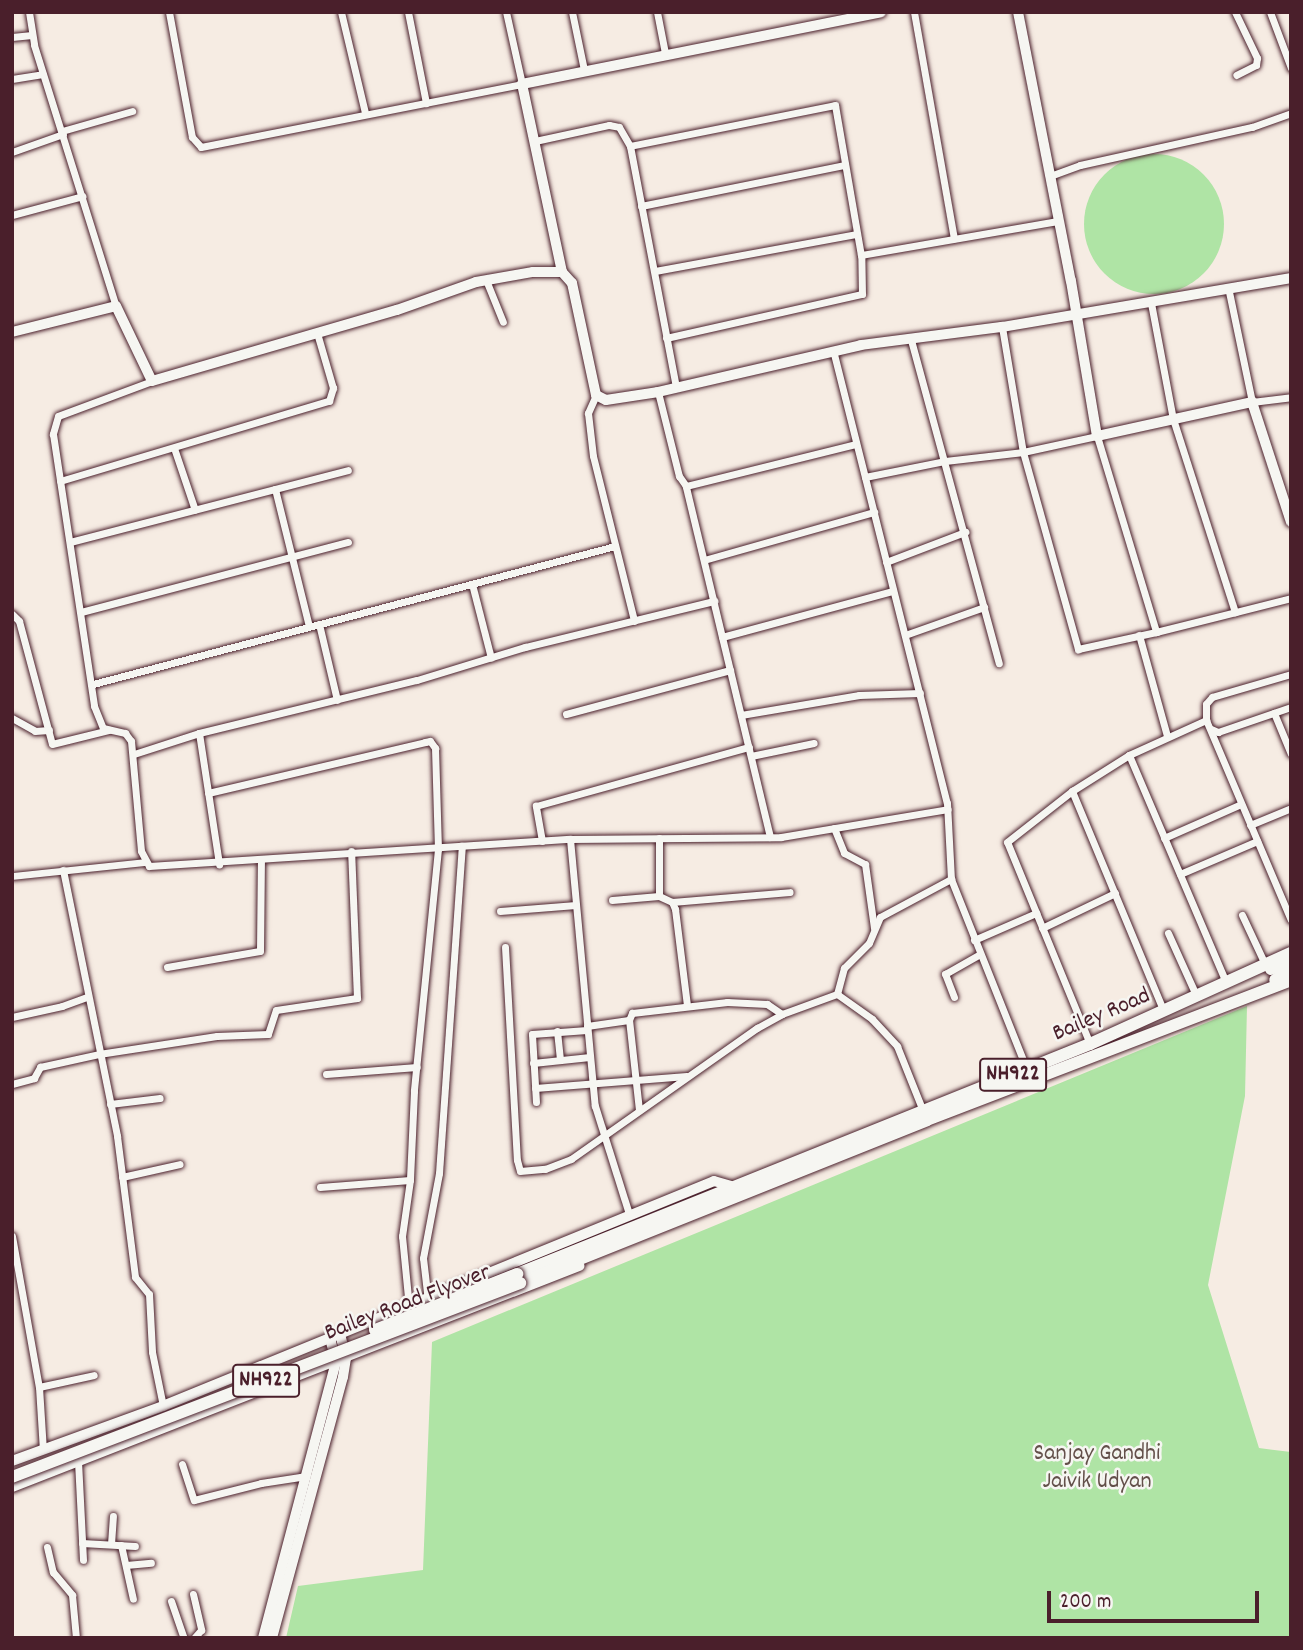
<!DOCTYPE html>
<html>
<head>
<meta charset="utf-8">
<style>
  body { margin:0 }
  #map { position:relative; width:1303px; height:1650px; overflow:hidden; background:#f6ece3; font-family:Dekko,sans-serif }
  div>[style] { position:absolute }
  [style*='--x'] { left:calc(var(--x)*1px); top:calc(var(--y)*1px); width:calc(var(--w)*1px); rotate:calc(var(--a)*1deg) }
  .green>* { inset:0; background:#afe4a5 }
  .round { border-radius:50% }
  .roads { filter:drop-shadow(0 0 2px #4a1f2b) drop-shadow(0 0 2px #4a1f2b) }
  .street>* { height:7px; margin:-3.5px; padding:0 3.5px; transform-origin:3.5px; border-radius:3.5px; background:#f6f6f2 }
  .secondary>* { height:10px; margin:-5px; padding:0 5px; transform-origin:5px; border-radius:5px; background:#f6f6f2 }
  .highway>* { height:12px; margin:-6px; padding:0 6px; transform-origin:6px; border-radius:6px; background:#f6f6f2 }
  .bridges { filter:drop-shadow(0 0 2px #4a1f2b) drop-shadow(0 0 2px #4a1f2b) }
  .highway-bridge>* { height:12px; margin:-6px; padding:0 6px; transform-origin:6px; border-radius:6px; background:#f6f6f2 }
  span { translate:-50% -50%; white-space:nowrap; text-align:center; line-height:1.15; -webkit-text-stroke:5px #f6f6f2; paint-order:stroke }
  .shield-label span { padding:2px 5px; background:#f6f6f2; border:2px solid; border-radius:5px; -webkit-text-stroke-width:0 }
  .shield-label { font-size:23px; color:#4a1f2b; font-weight:700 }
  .street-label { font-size:24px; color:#4a1f2b }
  .park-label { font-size:24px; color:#63504a }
  .frame { position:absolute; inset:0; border:14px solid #4a1f2b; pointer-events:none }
  .scale { position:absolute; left:1047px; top:1591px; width:212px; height:32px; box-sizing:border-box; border:4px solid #4a1f2b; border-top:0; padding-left:9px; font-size:21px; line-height:24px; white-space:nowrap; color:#4a1f2b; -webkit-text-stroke:5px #f6f6f2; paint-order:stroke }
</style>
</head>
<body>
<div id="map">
  <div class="green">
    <div class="round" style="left:1084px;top:154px;width:140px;height:140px"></div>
    <div style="clip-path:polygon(1247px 1006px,1245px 1096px,1208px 1285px,1259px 1448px,1291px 1452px,1291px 1638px,286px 1638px,298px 1586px,423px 1570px,432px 1342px)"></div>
  </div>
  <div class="roads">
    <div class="street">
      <div style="--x:29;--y:12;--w:33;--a:81"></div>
      <div style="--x:34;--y:45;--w:274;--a:72.6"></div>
      <div style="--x:169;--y:12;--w:127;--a:79.6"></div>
      <div style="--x:192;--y:137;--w:13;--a:48"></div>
      <div style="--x:201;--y:147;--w:327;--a:-11.1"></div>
      <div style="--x:522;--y:84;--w:74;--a:-102.5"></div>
      <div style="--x:341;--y:12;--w:104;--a:76.6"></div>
      <div style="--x:408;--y:12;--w:93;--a:78.8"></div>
      <div style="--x:572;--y:12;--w:59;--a:78.3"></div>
      <div style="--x:657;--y:12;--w:42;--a:79"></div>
      <div style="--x:914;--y:12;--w:230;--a:80"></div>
      <div style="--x:1235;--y:12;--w:51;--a:64.4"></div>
      <div style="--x:1257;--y:58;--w:7;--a:98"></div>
      <div style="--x:1256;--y:65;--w:22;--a:153"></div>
      <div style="--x:1270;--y:12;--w:60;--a:69.4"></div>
      <div style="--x:12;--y:37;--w:20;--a:-6"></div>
      <div style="--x:12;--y:79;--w:31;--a:-9"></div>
      <div style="--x:62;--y:131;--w:73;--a:-15.9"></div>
      <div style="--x:535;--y:141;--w:76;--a:-12.2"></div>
      <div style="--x:609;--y:125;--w:10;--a:11"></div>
      <div style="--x:619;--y:127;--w:22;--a:60"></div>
      <div style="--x:630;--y:146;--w:209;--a:-11.3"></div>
      <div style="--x:835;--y:105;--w:152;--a:80.2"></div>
      <div style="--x:861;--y:255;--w:199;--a:-9.8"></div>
      <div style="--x:630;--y:146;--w:246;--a:79.2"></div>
      <div style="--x:12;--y:152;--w:54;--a:-19.4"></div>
      <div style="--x:1050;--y:176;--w:32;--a:-20"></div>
      <div style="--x:1080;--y:165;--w:176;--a:-12.5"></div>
      <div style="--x:1252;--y:127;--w:41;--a:-19.7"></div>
      <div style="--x:641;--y:206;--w:208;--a:-11.4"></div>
      <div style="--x:12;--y:215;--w:73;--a:-15"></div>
      <div style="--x:655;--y:271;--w:204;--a:-10.4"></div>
      <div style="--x:486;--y:280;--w:45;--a:68"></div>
      <div style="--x:1228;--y:287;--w:117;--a:78.2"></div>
      <div style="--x:1252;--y:402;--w:39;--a:-7"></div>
      <div style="--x:1151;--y:303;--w:118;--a:79.3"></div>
      <div style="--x:1173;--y:419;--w:203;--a:72.2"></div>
      <div style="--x:1002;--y:327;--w:127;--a:80.5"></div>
      <div style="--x:1023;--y:452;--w:205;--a:74.4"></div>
      <div style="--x:1078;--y:649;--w:80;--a:-12.3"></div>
      <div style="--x:666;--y:338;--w:201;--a:-12.7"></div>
      <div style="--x:862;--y:294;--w:39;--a:-91"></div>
      <div style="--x:911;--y:340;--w:335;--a:74.8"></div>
      <div style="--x:833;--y:350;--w:467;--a:75.9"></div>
      <div style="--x:947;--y:803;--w:76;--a:87"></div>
      <div style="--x:951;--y:879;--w:206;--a:68.3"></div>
      <div style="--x:152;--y:381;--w:100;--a:159.6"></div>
      <div style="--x:58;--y:416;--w:19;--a:106"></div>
      <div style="--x:53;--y:434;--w:275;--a:81.4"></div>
      <div style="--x:94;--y:706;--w:24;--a:68"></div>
      <div style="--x:103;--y:728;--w:23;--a:13"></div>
      <div style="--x:125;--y:733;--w:10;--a:53"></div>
      <div style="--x:131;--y:741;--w:110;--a:84.8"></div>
      <div style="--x:141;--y:851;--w:17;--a:62"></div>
      <div style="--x:149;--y:866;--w:422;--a:-3.7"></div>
      <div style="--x:570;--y:839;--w:211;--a:-0.5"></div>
      <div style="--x:781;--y:837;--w:169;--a:-9.5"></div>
      <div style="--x:658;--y:392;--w:87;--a:76"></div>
      <div style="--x:679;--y:476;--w:12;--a:55"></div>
      <div style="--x:596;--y:395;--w:20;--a:114"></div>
      <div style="--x:588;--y:413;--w:43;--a:83.4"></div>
      <div style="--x:593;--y:456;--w:170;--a:76"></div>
      <div style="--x:174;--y:448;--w:65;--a:71.3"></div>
      <div style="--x:865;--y:477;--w:82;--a:-11.3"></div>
      <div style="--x:945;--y:461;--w:79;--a:-6.6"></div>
      <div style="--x:1023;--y:452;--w:76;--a:-12.2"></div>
      <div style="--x:1097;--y:436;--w:205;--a:73.2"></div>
      <div style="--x:1156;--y:632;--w:139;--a:-14.1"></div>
      <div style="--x:60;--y:481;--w:281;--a:-16.6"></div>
      <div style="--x:329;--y:401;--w:14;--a:-73"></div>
      <div style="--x:333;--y:388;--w:57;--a:-106.2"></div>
      <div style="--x:275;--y:489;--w:141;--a:76.1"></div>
      <div style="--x:70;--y:542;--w:287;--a:-14.5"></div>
      <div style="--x:704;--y:560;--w:177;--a:-15.8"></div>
      <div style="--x:886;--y:562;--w:85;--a:-20.8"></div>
      <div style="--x:472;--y:584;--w:76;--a:75.6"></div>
      <div style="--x:81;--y:612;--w:276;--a:-14.7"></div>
      <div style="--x:12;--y:614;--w:10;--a:45"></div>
      <div style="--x:19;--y:621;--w:127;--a:75"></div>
      <div style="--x:52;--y:744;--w:59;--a:-13.8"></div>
      <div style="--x:319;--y:624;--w:78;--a:76.7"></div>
      <div style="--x:905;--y:635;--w:84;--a:-19.5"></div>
      <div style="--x:1139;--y:635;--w:105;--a:74.5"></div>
      <div style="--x:722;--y:637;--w:177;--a:-15.1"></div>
      <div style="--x:1291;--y:674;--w:82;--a:163.8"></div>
      <div style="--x:1212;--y:697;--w:9;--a:131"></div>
      <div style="--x:1206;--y:704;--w:16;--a:90"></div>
      <div style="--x:1206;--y:720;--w:217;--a:67"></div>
      <div style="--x:93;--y:684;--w:540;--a:-14.81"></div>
      <div style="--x:1274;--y:713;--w:44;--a:67.5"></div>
      <div style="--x:566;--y:714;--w:170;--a:-15"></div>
      <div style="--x:741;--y:715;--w:120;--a:-9.6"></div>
      <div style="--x:859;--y:695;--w:61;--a:-1.9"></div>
      <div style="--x:12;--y:718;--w:26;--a:29"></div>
      <div style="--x:35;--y:731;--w:14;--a:-4"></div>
      <div style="--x:1211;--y:729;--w:8;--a:23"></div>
      <div style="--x:1218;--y:732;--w:77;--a:-18.9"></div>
      <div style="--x:199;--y:733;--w:133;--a:81.3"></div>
      <div style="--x:134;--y:754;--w:68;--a:-17.9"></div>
      <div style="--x:199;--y:733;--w:224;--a:-13.7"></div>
      <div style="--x:417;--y:680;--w:113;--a:-17"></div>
      <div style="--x:525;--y:647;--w:195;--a:-13.7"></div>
      <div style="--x:1129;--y:755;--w:247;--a:66.9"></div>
      <div style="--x:751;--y:756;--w:64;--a:-11.7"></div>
      <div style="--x:1072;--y:791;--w:239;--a:67.4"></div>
      <div style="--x:208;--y:793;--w:223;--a:-13.2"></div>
      <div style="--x:425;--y:742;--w:5;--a:-11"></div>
      <div style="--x:430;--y:741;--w:9;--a:54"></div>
      <div style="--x:435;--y:748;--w:101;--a:88.3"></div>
      <div style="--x:438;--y:849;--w:243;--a:95.7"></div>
      <div style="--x:414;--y:1091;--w:89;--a:92.6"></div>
      <div style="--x:410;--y:1180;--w:57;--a:98.1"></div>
      <div style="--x:402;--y:1236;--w:71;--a:84.4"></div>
      <div style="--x:1250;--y:825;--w:44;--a:-22.5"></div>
      <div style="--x:834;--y:828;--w:27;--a:68"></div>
      <div style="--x:844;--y:853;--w:24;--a:28"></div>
      <div style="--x:865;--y:864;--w:65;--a:82"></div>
      <div style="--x:770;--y:837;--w:361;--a:-103.5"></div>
      <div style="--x:686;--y:486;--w:175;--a:-13.9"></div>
      <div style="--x:1164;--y:838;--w:84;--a:-23.8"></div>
      <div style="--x:570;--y:839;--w:268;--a:84.7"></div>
      <div style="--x:595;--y:1106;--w:113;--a:72.5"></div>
      <div style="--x:542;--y:841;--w:36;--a:-100"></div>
      <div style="--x:536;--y:806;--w:221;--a:-15.5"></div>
      <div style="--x:63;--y:870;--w:271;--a:78.5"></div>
      <div style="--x:117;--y:1136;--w:142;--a:82.7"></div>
      <div style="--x:135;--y:1277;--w:22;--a:51"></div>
      <div style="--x:149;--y:1294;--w:58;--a:87"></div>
      <div style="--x:152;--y:1352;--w:55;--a:78.5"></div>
      <div style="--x:1180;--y:874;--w:84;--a:-23.2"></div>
      <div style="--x:12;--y:876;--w:134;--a:-6"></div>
      <div style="--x:659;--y:896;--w:14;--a:25"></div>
      <div style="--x:672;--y:902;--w:8;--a:67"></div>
      <div style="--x:675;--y:909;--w:97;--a:82.9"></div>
      <div style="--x:612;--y:900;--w:47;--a:-4.9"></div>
      <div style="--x:659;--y:896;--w:58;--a:-90"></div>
      <div style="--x:672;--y:902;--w:118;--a:-4.8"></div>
      <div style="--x:500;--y:911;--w:76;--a:-4.5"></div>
      <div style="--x:1242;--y:915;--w:54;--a:64.9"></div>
      <div style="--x:1042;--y:928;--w:81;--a:-25.6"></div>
      <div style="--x:1168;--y:933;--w:68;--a:65.7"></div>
      <div style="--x:974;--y:940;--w:68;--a:-23.5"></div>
      <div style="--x:505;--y:947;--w:213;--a:86.8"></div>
      <div style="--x:517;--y:1160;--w:11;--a:75"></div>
      <div style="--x:520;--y:1171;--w:25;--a:-5"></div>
      <div style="--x:545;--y:1169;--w:28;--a:-21"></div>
      <div style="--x:571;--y:1159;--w:228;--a:-35.2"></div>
      <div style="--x:757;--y:1028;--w:29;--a:-29"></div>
      <div style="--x:782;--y:1014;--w:59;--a:-20"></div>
      <div style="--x:837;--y:994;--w:43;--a:35.5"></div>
      <div style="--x:872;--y:1019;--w:37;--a:47"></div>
      <div style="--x:897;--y:1046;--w:70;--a:68.2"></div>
      <div style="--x:167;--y:967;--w:94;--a:-9.8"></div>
      <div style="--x:260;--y:951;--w:90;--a:-89.4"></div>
      <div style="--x:837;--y:994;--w:27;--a:-75"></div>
      <div style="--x:844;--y:968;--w:35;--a:-45"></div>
      <div style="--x:869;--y:943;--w:28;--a:-67"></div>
      <div style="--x:880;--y:917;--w:81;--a:-28.2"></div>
      <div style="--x:954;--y:997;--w:25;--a:-111"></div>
      <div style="--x:945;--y:974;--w:40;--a:-29.7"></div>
      <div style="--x:12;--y:1017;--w:51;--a:-12.4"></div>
      <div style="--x:62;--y:1006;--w:27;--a:-20"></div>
      <div style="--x:587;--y:1026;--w:42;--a:-8.1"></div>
      <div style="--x:557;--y:1031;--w:29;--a:84"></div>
      <div style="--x:1090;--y:1044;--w:218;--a:-112.3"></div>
      <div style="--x:1007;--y:842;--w:83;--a:-38.1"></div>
      <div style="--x:1072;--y:791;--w:67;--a:-32.3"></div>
      <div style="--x:1129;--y:755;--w:85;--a:-24.4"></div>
      <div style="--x:533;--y:1063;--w:57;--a:-6"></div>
      <div style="--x:326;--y:1074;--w:91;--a:-4.4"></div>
      <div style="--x:12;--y:1084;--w:23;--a:-15"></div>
      <div style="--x:34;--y:1078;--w:13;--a:-61"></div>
      <div style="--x:40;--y:1067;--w:60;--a:-12.4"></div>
      <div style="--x:99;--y:1054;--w:119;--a:-8.7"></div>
      <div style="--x:217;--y:1036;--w:51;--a:-2.2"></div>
      <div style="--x:268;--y:1034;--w:25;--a:-72"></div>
      <div style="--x:276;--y:1010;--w:82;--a:-8.4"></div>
      <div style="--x:357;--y:998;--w:147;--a:-92.3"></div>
      <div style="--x:535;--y:1088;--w:152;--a:-4.5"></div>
      <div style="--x:536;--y:1102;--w:68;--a:-93.4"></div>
      <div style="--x:532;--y:1034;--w:55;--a:-4.2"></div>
      <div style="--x:110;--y:1104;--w:50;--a:-6.8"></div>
      <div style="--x:639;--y:1110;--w:91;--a:-96.3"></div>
      <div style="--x:629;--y:1020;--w:8;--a:-67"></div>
      <div style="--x:632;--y:1013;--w:96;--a:-6.6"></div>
      <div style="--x:727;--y:1002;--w:40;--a:2.9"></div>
      <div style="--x:767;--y:1004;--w:18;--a:34"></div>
      <div style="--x:122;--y:1177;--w:59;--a:-12.6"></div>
      <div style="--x:320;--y:1187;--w:90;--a:-4.4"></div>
      <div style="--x:12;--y:1236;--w:153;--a:79.9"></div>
      <div style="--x:39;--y:1387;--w:63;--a:86.4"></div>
      <div style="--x:428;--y:1301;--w:43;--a:-96.6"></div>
      <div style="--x:423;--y:1258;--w:86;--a:-79.3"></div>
      <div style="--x:439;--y:1173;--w:328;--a:-86"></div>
      <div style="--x:39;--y:1387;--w:56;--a:-12.3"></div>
      <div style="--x:78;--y:1461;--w:99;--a:87.1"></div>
      <div style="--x:182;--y:1464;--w:38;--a:72"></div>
      <div style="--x:194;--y:1500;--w:69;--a:-14.2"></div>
      <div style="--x:261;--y:1483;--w:46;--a:-8.8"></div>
      <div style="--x:82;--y:1543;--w:53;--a:3.2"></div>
      <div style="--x:111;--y:1544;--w:28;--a:-86"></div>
      <div style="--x:121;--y:1545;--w:55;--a:77.5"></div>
      <div style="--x:47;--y:1547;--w:26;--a:77"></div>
      <div style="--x:53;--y:1572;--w:30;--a:50"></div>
      <div style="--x:72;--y:1595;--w:43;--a:84.7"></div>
      <div style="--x:126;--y:1565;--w:25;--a:-5"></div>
      <div style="--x:193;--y:1594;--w:37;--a:77"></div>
      <div style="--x:201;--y:1630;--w:11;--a:131"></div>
      <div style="--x:171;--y:1601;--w:39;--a:71"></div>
    </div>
    <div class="secondary">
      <div style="--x:1018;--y:12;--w:274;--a:78.9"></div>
      <div style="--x:1071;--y:281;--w:157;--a:80.5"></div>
      <div style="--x:1097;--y:436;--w:159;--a:-12.4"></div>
      <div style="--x:1252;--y:402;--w:126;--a:72"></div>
      <div style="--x:562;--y:272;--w:192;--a:-102"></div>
      <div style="--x:522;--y:84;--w:366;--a:-11.3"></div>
      <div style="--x:12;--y:332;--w:107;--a:-14"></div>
      <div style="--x:116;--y:306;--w:83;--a:64.4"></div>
      <div style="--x:152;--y:381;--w:255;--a:-16.2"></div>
      <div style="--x:397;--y:310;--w:84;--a:-19.5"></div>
      <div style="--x:476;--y:282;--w:58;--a:-10"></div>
      <div style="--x:533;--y:272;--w:29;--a:0"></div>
      <div style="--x:562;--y:272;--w:15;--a:48"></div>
      <div style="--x:572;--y:283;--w:115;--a:77.9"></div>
      <div style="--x:596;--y:395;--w:11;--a:27"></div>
      <div style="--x:606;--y:400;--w:53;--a:-8.7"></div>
      <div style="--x:658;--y:392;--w:208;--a:-13"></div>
      <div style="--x:861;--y:345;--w:142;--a:-7.3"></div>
      <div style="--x:1002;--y:327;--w:293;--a:-9.6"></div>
      <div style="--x:12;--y:1461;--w:161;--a:-20"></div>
      <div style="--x:163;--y:1406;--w:595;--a:-22.21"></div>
      <div style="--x:714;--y:1181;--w:18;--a:16"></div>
      <div style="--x:12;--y:1487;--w:609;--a:-21.29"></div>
      <div style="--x:263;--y:1638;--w:285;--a:-75.2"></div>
      <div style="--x:336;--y:1362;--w:25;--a:-104"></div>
      <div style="--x:272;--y:1638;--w:270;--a:-74.8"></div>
      <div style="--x:343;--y:1377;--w:19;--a:-81"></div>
      <div style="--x:346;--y:1358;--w:25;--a:-104"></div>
    </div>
    <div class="highway">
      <div style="--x:1271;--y:969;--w:14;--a:-21"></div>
      <div style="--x:1284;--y:964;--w:5;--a:22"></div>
      <div style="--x:1289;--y:966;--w:6;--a:99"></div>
      <div style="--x:1288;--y:972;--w:15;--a:148"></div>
      <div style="--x:517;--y:1274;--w:617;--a:-21.87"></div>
      <div style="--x:1090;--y:1044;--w:221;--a:-24.4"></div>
      <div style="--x:520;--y:1283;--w:438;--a:-21.8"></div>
      <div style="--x:927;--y:1120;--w:390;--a:-21"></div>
    </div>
  </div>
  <div class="bridges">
    <div class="highway-bridge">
      <div style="--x:375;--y:1330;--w:153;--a:-21.5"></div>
      <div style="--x:12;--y:1477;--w:544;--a:-20.9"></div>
    </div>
  </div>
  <div class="shield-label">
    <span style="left:1013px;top:1075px">NH922</span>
    <span style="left:266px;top:1381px">NH922</span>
  </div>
  <div class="street-label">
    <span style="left:1102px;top:1016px;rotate:-23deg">Bailey Road</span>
    <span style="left:408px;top:1304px;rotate:-21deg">Bailey Road Flyover</span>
  </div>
  <div class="park-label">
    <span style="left:1097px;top:1469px">Sanjay Gandhi<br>Jaivik Udyan</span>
  </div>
  <div class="frame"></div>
  <div class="scale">200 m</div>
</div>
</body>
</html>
